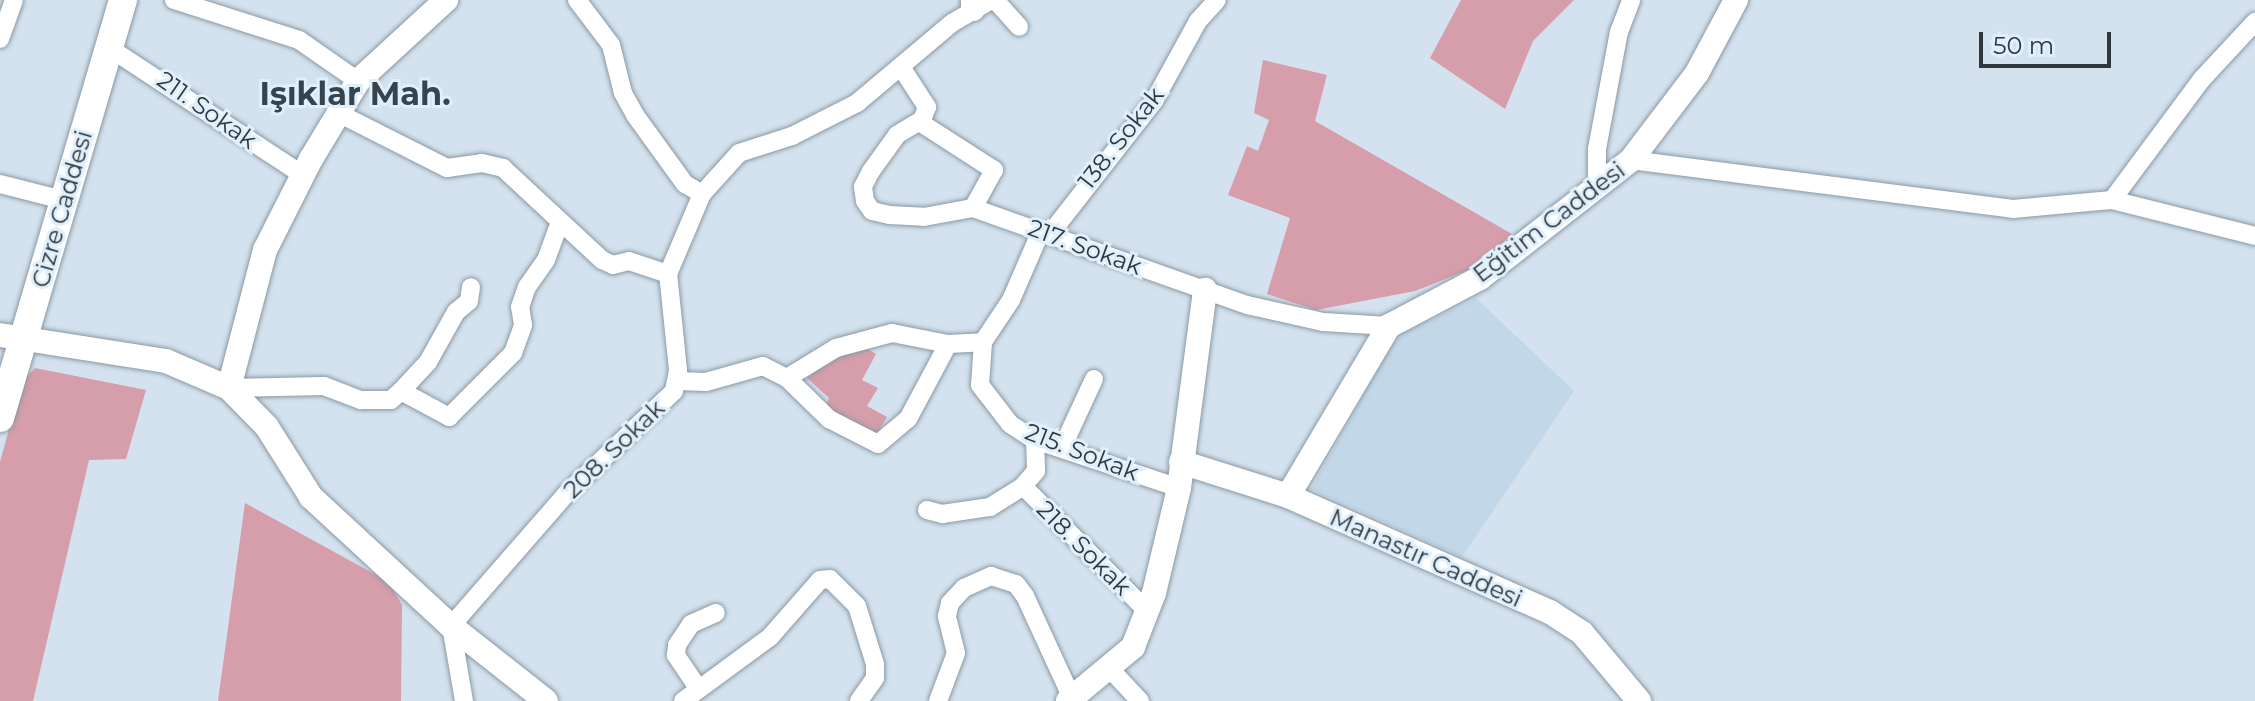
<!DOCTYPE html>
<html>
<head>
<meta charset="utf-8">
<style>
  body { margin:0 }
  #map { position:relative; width:2255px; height:701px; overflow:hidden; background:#d3e2ee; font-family:Montserrat,sans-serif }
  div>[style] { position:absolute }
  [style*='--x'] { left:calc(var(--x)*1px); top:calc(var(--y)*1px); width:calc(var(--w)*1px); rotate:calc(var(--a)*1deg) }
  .built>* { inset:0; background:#c2d8e9 }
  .green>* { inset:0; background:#d69dab }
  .roads { filter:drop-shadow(0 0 2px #8b99a4) drop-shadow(0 0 2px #8b99a4) }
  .street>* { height:18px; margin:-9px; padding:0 9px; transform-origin:9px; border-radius:9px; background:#fff }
  .secondary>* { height:24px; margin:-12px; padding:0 12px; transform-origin:12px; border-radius:12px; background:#fff }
  .primary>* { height:28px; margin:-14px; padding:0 14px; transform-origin:14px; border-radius:14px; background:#fff }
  span { translate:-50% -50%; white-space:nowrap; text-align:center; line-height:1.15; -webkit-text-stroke:6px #e0effc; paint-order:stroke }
  .street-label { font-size:24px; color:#31373c }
  .district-label { font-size:32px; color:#37434d; font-weight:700 }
  .scale { position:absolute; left:1979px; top:32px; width:132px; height:36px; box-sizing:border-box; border:4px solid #31373c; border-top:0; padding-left:10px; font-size:24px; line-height:28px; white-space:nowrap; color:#31373c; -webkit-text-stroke:6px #e0effc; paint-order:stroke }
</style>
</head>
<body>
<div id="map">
  <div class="built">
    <div style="clip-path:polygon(1476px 298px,1574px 391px,1462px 557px,1311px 489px,1387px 353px,1404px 333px)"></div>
  </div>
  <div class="green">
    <div style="clip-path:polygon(1461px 0,1574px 0,1533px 41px,1505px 109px,1430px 58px)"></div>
    <div style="clip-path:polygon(1263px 60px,1327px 75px,1315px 121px,1512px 234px,1478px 266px,1415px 291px,1316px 310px,1267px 294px,1290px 218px,1228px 195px,1247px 146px,1258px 151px,1269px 120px,1254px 113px)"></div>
    <div style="clip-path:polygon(866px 348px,876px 354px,862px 380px,878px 388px,867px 406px,887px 417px,875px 437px,826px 407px,829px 398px,807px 378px,833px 355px)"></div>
    <div style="clip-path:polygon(35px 368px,146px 390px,126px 459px,89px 460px,33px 701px,0 701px,0 462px,22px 382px)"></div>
    <div style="clip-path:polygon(245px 503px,389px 582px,402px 605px,401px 701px,218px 701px)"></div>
  </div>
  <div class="roads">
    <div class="street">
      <div style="--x:174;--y:0;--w:131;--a:17.7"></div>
      <div style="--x:299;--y:40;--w:72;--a:34.8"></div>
      <div style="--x:577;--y:0;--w:56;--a:52.9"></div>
      <div style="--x:611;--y:45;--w:49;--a:76"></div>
      <div style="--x:623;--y:93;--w:25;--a:61"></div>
      <div style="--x:635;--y:115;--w:85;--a:54.1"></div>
      <div style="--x:685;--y:184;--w:20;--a:30"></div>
      <div style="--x:995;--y:0;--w:36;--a:48"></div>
      <div style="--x:0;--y:39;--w:41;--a:-70.3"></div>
      <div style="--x:111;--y:49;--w:230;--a:33.3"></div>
      <div style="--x:901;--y:67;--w:48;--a:57"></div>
      <div style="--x:927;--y:107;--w:17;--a:111"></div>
      <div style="--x:921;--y:123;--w:87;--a:32.8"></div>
      <div style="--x:994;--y:170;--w:43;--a:118.9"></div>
      <div style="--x:973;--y:208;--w:291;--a:19.5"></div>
      <div style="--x:1247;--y:305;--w:78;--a:12.6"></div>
      <div style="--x:1323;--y:322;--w:66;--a:3.5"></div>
      <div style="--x:340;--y:114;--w:120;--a:26.8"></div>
      <div style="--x:447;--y:168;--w:35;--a:-8"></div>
      <div style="--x:482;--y:163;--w:22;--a:13"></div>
      <div style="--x:503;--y:168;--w:135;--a:42.9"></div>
      <div style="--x:602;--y:260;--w:12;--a:24"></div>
      <div style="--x:613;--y:265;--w:16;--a:-14"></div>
      <div style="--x:629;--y:261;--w:41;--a:18.4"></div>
      <div style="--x:920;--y:121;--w:27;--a:149"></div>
      <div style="--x:897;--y:135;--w:44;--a:125.8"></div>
      <div style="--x:871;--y:171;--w:18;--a:117"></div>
      <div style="--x:863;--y:187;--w:14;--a:82"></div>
      <div style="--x:865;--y:201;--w:12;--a:55"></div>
      <div style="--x:872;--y:211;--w:17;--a:13"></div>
      <div style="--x:889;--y:215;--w:35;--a:3"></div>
      <div style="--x:924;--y:217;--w:50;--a:-10.4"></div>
      <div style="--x:1631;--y:160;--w:385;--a:7.3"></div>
      <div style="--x:2013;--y:209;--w:99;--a:-5.2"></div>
      <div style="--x:2112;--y:200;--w:147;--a:14.1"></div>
      <div style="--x:0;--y:184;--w:65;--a:14.3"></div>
      <div style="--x:1597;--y:184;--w:35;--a:-90"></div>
      <div style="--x:1597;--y:149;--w:119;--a:-79.4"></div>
      <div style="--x:1619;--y:32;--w:34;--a:-69"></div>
      <div style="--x:2112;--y:200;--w:151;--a:-53.4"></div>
      <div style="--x:2202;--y:79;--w:78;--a:-47.1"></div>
      <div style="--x:1041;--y:231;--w:75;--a:113.5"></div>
      <div style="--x:1011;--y:300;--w:50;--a:123.7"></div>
      <div style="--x:983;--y:342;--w:43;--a:94"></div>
      <div style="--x:980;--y:385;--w:49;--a:52.4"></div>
      <div style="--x:1010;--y:424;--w:30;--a:33"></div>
      <div style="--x:1035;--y:440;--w:152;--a:18.4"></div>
      <div style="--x:1050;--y:234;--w:169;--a:-52"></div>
      <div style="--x:1154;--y:101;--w:91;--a:-61.2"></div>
      <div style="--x:1198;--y:21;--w:28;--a:-48"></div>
      <div style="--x:787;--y:378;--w:59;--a:44.3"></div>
      <div style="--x:829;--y:419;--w:55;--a:27"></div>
      <div style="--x:878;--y:444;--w:39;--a:-40"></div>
      <div style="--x:908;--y:419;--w:85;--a:-61.9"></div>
      <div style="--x:678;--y:381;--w:28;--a:2"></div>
      <div style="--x:706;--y:382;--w:59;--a:-15.7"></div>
      <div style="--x:763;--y:366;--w:27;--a:27"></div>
      <div style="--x:787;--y:378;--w:57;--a:-31.5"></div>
      <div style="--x:836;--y:348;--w:58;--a:-15"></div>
      <div style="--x:892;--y:333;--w:57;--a:11.1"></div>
      <div style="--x:948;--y:344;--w:35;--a:-3"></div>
      <div style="--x:229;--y:388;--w:95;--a:-1.2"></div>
      <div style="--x:324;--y:386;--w:40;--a:21"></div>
      <div style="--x:361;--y:400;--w:30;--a:0"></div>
      <div style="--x:391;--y:400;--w:13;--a:-42"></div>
      <div style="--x:401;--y:391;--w:55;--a:28.4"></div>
      <div style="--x:449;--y:417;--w:91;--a:-45"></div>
      <div style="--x:513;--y:353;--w:30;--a:-70"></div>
      <div style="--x:523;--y:325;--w:18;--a:-99"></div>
      <div style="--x:520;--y:307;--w:21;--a:-71"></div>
      <div style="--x:527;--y:287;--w:33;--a:-55"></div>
      <div style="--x:546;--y:260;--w:40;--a:-69.8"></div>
      <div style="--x:401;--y:391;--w:40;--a:-47"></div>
      <div style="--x:428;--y:362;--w:57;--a:-60.8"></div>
      <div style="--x:456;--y:312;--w:17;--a:-40"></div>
      <div style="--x:469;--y:301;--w:14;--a:-82"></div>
      <div style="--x:1035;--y:440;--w:31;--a:88"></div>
      <div style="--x:1036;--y:471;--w:20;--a:131"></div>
      <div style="--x:1023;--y:486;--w:177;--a:45.2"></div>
      <div style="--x:1062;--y:448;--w:76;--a:-65.1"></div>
      <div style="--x:927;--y:510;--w:16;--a:15"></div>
      <div style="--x:942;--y:514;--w:49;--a:-8.3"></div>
      <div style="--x:990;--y:507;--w:39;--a:-32"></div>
      <div style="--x:1110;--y:669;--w:44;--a:46.8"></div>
      <div style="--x:698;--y:688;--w:40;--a:-124"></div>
      <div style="--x:676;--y:655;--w:10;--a:-84"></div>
      <div style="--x:677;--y:645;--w:25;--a:-56"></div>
      <div style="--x:691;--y:624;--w:27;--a:-24"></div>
      <div style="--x:464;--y:701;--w:76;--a:-99.8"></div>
      <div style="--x:451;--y:626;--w:175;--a:-48.9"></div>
      <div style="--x:566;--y:494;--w:149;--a:-43.6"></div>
      <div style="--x:674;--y:391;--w:21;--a:-79"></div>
      <div style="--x:678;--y:370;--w:97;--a:-95.9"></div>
      <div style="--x:668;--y:274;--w:87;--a:-67"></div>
      <div style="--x:702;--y:194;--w:55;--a:-47.9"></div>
      <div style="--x:739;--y:153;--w:56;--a:-17.8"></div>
      <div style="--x:792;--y:136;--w:73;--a:-26.9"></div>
      <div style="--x:857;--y:103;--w:124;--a:-40.1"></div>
      <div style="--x:952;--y:23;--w:45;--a:-30.5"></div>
      <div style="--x:683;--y:701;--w:108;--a:-36.3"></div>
      <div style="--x:770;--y:637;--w:76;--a:-48.7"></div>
      <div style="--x:820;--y:580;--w:10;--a:-6"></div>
      <div style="--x:830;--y:579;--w:38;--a:45"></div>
      <div style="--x:857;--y:606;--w:61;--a:72.8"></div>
      <div style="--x:875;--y:664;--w:14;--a:90"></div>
      <div style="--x:875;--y:678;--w:28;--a:125"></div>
      <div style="--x:938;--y:701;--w:51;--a:-69.4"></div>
      <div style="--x:956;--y:653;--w:38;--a:-104"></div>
      <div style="--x:947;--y:616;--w:13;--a:-77"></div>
      <div style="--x:950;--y:603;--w:21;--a:-47"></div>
      <div style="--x:964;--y:588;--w:30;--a:-24"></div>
      <div style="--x:991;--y:576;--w:26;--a:18"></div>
      <div style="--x:1016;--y:584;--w:15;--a:53"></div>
      <div style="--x:1025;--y:596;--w:112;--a:65.3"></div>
    </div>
    <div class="secondary">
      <div style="--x:973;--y:9;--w:9;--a:-90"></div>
      <div style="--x:0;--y:335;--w:168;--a:8.9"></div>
      <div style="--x:166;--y:361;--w:69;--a:23.2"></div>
      <div style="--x:229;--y:388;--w:54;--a:45.7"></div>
      <div style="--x:267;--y:427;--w:83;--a:57.8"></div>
      <div style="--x:311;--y:497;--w:190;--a:42.7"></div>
      <div style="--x:451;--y:626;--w:121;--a:38.3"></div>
      <div style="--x:229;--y:388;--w:143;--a:-75.4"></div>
      <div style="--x:265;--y:250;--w:102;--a:-63.2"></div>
      <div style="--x:311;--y:159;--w:91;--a:-58.9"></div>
      <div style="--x:358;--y:81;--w:120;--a:-42.6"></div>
      <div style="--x:1181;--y:462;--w:112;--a:17.6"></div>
      <div style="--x:1288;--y:496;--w:287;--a:23.9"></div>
      <div style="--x:1550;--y:612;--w:38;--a:33"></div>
      <div style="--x:1582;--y:633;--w:89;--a:50"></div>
      <div style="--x:1288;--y:496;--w:198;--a:-59.3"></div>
      <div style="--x:1389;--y:326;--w:103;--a:-27.8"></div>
      <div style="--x:1480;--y:278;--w:192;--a:-38"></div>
      <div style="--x:1631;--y:160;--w:109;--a:-52.8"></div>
      <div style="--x:1697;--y:73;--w:83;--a:-61.9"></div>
      <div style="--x:1068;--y:701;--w:85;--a:-39.7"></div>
      <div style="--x:1133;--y:647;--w:58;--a:-68.7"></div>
      <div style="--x:1154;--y:593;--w:108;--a:-76.6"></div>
      <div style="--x:1179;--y:488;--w:200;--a:-82.5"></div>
    </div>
    <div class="primary">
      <div style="--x:0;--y:418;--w:436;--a:-73.6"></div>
    </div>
  </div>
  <div class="street-label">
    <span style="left:207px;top:110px;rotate:35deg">211. Sokak</span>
    <span style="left:1121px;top:138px;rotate:-52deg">138. Sokak</span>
    <span style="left:62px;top:209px;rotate:-74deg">Cizre Caddesi</span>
    <span style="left:1549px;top:222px;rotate:-37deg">Eğitim Caddesi</span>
    <span style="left:1085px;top:247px;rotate:20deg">217. Sokak</span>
    <span style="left:614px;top:449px;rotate:-44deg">208. Sokak</span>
    <span style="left:1082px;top:452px;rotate:21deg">215. Sokak</span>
    <span style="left:1084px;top:548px;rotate:45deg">218. Sokak</span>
    <span style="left:1426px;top:558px;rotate:24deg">Manastır Caddesi</span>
  </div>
  <div class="district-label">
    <span style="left:355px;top:94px">Işıklar Mah.</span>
  </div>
  <div class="scale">50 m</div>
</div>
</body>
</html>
